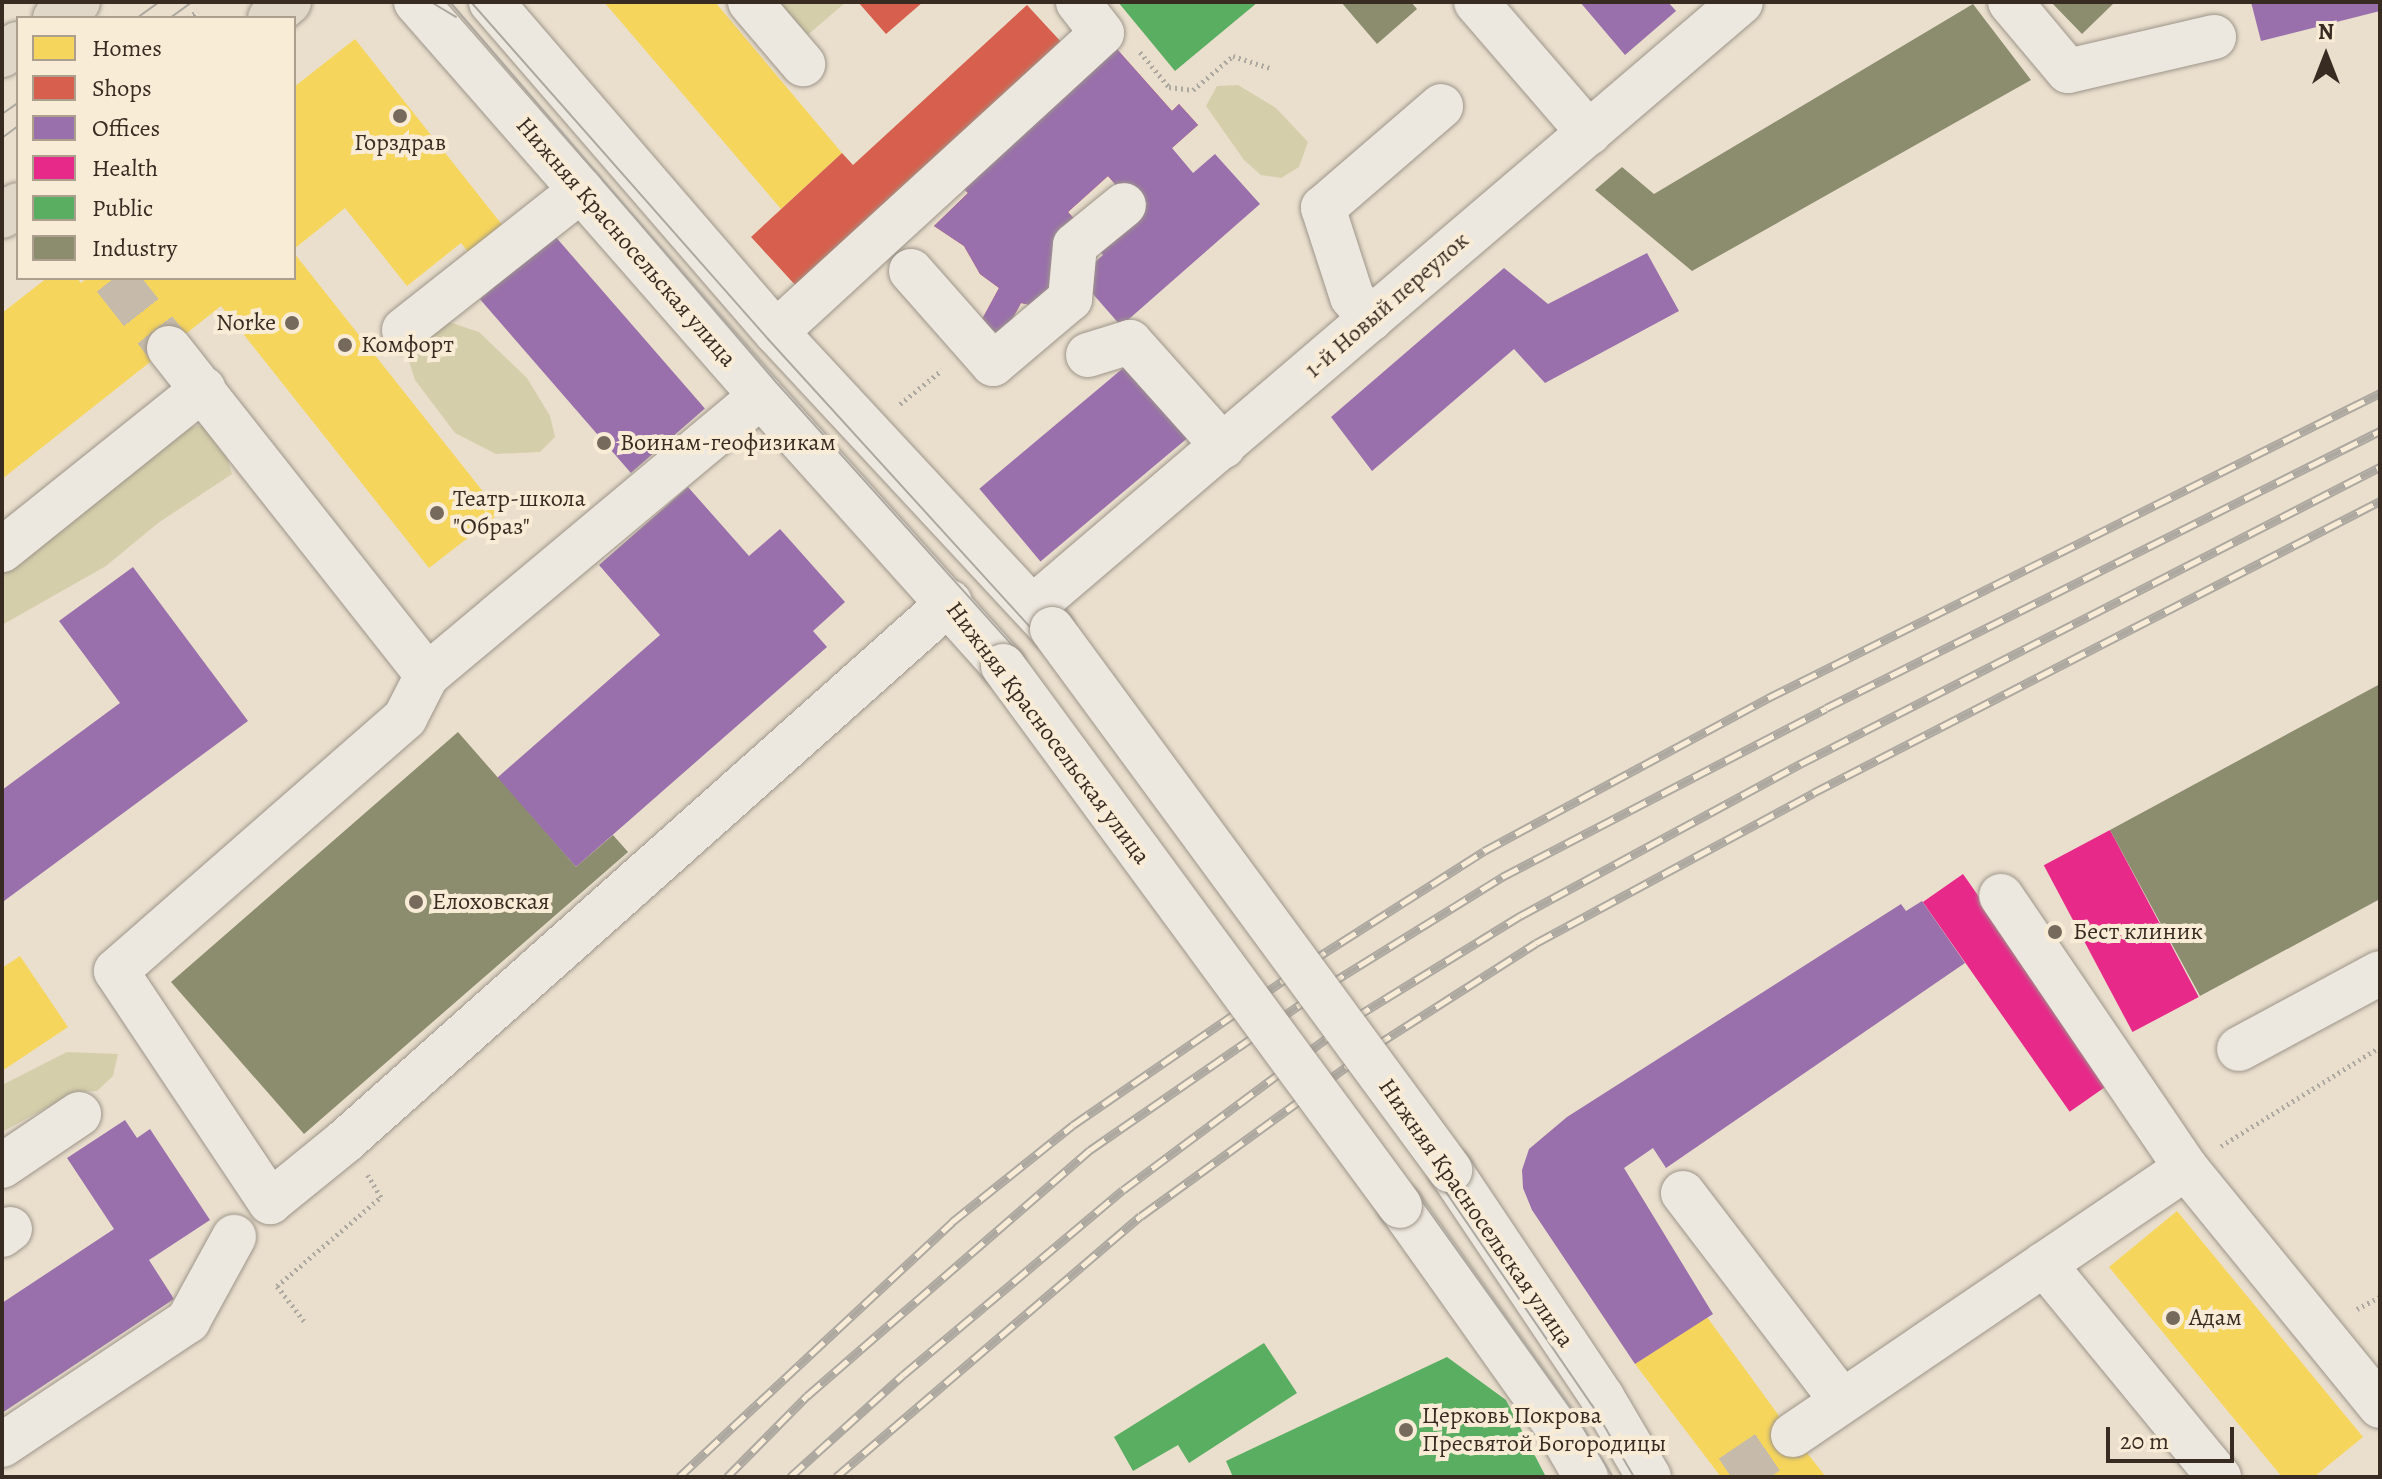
<!DOCTYPE html>
<html>
<head>
<meta charset="utf-8">
<style>
  body { margin:0 }
  #map { position:relative; width:2382px; height:1479px; overflow:hidden; background:#eadfcd; font-family:Alegreya,serif }
  div>[style] { position:absolute }
  [style*='--x'] { left:calc(var(--x)*1px); top:calc(var(--y)*1px); width:calc(var(--w)*1px); rotate:calc(var(--a)*1deg) }
  .green>* { inset:0; background:#d5ceaa }
  .homes>* { inset:0; background:#f6d55c }
  .shops>* { inset:0; background:#d6604d }
  .offices>* { inset:0; background:#9970ab; transform-origin:0 0 }
  .health>* { inset:0; background:#e7298a; transform-origin:0 0 }
  .public>* { inset:0; background:#5aae61 }
  .industry>* { inset:0; background:#8c8c6e }
  .minor-tunnel>* { height:44px; margin-top:-22px; transform-origin:0; background:repeating-linear-gradient(90deg,#c6bbab 0 44px,transparent 0 66px) }
  .path>* { height:5px; margin-top:-2.5px; transform-origin:0; background:repeating-linear-gradient(90deg,#ada8a0 0 2px,transparent 0 6px) }
  .roads { filter:drop-shadow(0 0 2px #9d958a) drop-shadow(0 0 2px #9d958a) }
  .minor>* { height:44px; margin:-22px; padding:0 22px; transform-origin:22px; border-radius:22px; background:#ede8df }
  .major>* { height:44px; margin:-22px; padding:0 22px; transform-origin:22px; border-radius:22px; background:#e1d7c9 }
  .tram>* { height:2px; margin:-1px; padding:0 1px; transform-origin:1px; border-radius:1px; background:#ada8a0 }
  .rail>* { height:9px; margin-top:-4.5px; transform-origin:0; background:repeating-linear-gradient(90deg,#f9ecd7 0 18px,#ada8a0 0 36px); box-sizing:border-box; border-block:2px solid #ada8a0 }
  .bridges { filter:drop-shadow(0 0 2px #9d958a) drop-shadow(0 0 2px #9d958a) }
  .minor-bridge>* { height:44px; margin:-22px; padding:0 22px; transform-origin:22px; border-radius:22px; background:#ede8df }
  .dots>* { width:22px; height:22px; translate:-50% -50%; box-sizing:border-box; border:4px solid #f9ecd7; border-radius:50% }
  span { translate:-50% -50%; white-space:nowrap; text-align:center; line-height:1.15; -webkit-text-stroke:8px #f9ecd7; paint-order:stroke }
  .poi-label { font-size:24px; color:#382b21 }
  .right { translate:-100% -50%; text-align:right }
  .left { translate:0 -50%; text-align:left }
  .street-label { font-size:24px; color:#382b21 }
  .frame { position:absolute; inset:0; border:4px solid #382b21; pointer-events:none }
  .legend { position:absolute; left:16px; top:16px; width:280px; height:264px; box-sizing:border-box; background:#f9ecd7; border:2px solid #ac9f8e; margin:0; padding:10px 14px; list-style:none; font-size:24px; color:#382b21 }
  .legend li { display:flex; align-items:center; gap:16px; height:40px }
  .legend b { width:40px; border:2px solid #ac9f8e }
  .north { position:absolute; left:2286px; top:16px; width:80px; height:80px; -webkit-text-stroke:6px #f9ecd7; paint-order:stroke; rotate:0deg; font-size:22px; font-weight:700; line-height:32px; text-align:center; color:#382b21 }
  .north::after { content:''; display:block; margin:auto; width:28px; height:36px; background:#382b21; clip-path:polygon(50% 0,100% 100%,50% 72%,0 100%) }
  .scale { position:absolute; left:2106px; top:1427px; width:128px; height:36px; box-sizing:border-box; border:4px solid #382b21; border-top:0; padding-left:10px; font-size:24px; line-height:28px; white-space:nowrap; color:#382b21; -webkit-text-stroke:6px #f9ecd7; paint-order:stroke }
</style>
</head>
<body>
<div id="map">
  <div class="green">
    <div style="clip-path:polygon(771px 2px,846px 2px,803px 39px)"></div>
    <div style="clip-path:polygon(1238px 85px,1276px 108px,1308px 142px,1299px 167px,1281px 178px,1261px 175px,1244px 160px,1206px 106px,1217px 86px)"></div>
    <div style="clip-path:polygon(431px 323px,452px 323px,479px 332px,527px 378px,550px 416px,555px 437px,540px 452px,496px 454px,455px 433px,415px 380px,408px 358px,415px 338px)"></div>
    <div style="clip-path:polygon(211px 424px,223px 443px,232px 474px,158px 523px,106px 566px,2px 625px,2px 574px,81px 500px,191px 427px)"></div>
    <div style="clip-path:polygon(67px 1052px,118px 1054px,113px 1076px,97px 1091px,75px 1092px,2px 1132px,2px 1085px)"></div>
  </div>
  <div class="homes">
    <div style="clip-path:polygon(604px 2px,715px 2px,842px 153px,781px 209px)"></div>
    <div style="clip-path:polygon(355px 39px,507px 231px,473px 258px,461px 243px,407px 286px,345px 208px,294px 249px,294px 87px)"></div>
    <div style="clip-path:polygon(294px 253px,500px 513px,429px 568px,221px 306px,2px 479px,2px 313px,47px 278px,77px 278px,81px 283px,87px 278px,294px 278px)"></div>
    <div style="clip-path:polygon(20px 956px,68px 1027px,2px 1071px,2px 968px)"></div>
    <div style="clip-path:polygon(2177px 1211px,2363px 1437px,2314px 1477px,2282px 1477px,2109px 1267px)"></div>
    <div style="clip-path:polygon(1707px 1317px,1793px 1435px,1826px 1477px,1721px 1477px,1635px 1364px)"></div>
  </div>
  <div class="shops">
    <div style="clip-path:polygon(858px 2px,923px 2px,886px 34px)"></div>
    <div style="clip-path:polygon(1027px 5px,1063px 44px,798px 288px,751px 237px,842px 153px,853px 165px)"></div>
    <div style="clip-path:polygon(1116px 48px,1172px 111px,1179px 104px,1198px 125px,1122px 192px,1108px 176px,1068px 212px,1079px 224px,1045px 308px,1021px 303px,1003px 336px,980px 323px,999px 288px,980px 274px,964px 246px,934px 226px,968px 193px,960px 185px)"></div>
  </div>
  <div class="offices">
    <div style="clip-path:polygon(1580px 2px,1668px 2px,1676px 11px,1625px 55px)"></div>
    <div style="clip-path:polygon(2251px 2px,2380px 2px,2380px 11px,2261px 41px)"></div>
    <div style="clip-path:polygon(1116px 48px,1172px 111px,1179px 104px,1198px 125px,1172px 148px,1193px 173px,1215px 154px,1260px 204px,1121px 326px,1078px 277px,1103px 255px,1097px 249px,1147px 204px,1130px 185px,1122px 192px,1108px 176px,1068px 212px,1079px 224px,1045px 308px,1021px 303px,1003px 336px,980px 323px,999px 288px,980px 274px,964px 246px,934px 226px,968px 193px,960px 185px)"></div>
    <div style="left:554px;top:235px;width:230px;height:98px;rotate:49deg"></div>
    <div style="clip-path:polygon(1647px 253px,1679px 311px,1545px 383px,1514px 349px,1372px 471px,1331px 417px,1504px 268px,1548px 304px)"></div>
    <div style="left:1128px;top:364px;width:95px;height:194px;rotate:50deg"></div>
    <div style="clip-path:polygon(688px 487px,749px 556px,780px 529px,845px 602px,813px 631px,827px 647px,576px 867px,497px 778px,660px 635px,599px 565px)"></div>
    <div style="clip-path:polygon(133px 567px,248px 721px,4px 901px,2px 790px,120px 703px,59px 621px)"></div>
    <div style="clip-path:polygon(1922px 901px,1965px 963px,1666px 1168px,1653px 1148px,1624px 1168px,1713px 1314px,1635px 1364px,1532px 1210px,1523px 1188px,1522px 1170px,1529px 1149px,1567px 1117px,1901px 904px,1906px 911px)"></div>
    <div style="clip-path:polygon(125px 1120px,137px 1138px,150px 1129px,210px 1220px,149px 1260px,174px 1299px,2px 1413px,2px 1303px,114px 1229px,67px 1158px)"></div>
  </div>
  <div class="health">
    <div style="left:2110px;top:830px;width:189px;height:75px;rotate:62deg"></div>
    <div style="left:1963px;top:874px;width:256px;height:49px;rotate:55deg"></div>
  </div>
  <div class="public">
    <div style="clip-path:polygon(1118px 2px,1258px 2px,1175px 71px)"></div>
    <div style="clip-path:polygon(1264px 1343px,1297px 1393px,1189px 1463px,1178px 1445px,1133px 1471px,1114px 1437px)"></div>
    <div style="clip-path:polygon(1447px 1357px,1506px 1400px,1546px 1477px,1233px 1477px,1226px 1461px)"></div>
  </div>
  <div class="industry">
    <div style="clip-path:polygon(1341px 2px,1411px 2px,1417px 9px,1377px 44px)"></div>
    <div style="clip-path:polygon(2051px 2px,2115px 2px,2082px 34px)"></div>
    <div style="clip-path:polygon(1973px 4px,2031px 80px,1692px 271px,1595px 190px,1622px 167px,1654px 194px)"></div>
    <div style="clip-path:polygon(2380px 684px,2380px 899px,2200px 996px,2110px 830px)"></div>
    <div style="clip-path:polygon(458px 732px,576px 867px,613px 835px,628px 852px,304px 1134px,171px 982px)"></div>
  </div>
  <div class="minor-tunnel">
    <div style="--x:114;--y:278;--w:89;--a:51.8"></div>
    <div style="--x:1731;--y:1477;--w:75;--a:-34.1"></div>
  </div>
  <div class="path">
    <div style="--x:188;--y:18;--w:12;--a:-35"></div>
    <div style="--x:1140;--y:52;--w:45;--a:50.4"></div>
    <div style="--x:1169;--y:87;--w:24;--a:7"></div>
    <div style="--x:1193;--y:90;--w:52;--a:-40.4"></div>
    <div style="--x:1233;--y:56;--w:40;--a:18"></div>
    <div style="--x:900;--y:404;--w:54;--a:-39"></div>
    <div style="--x:2221;--y:1146;--w:187;--a:-31.9"></div>
    <div style="--x:2357;--y:1309;--w:26;--a:-28"></div>
    <div style="--x:304;--y:1321;--w:44;--a:-127.6"></div>
    <div style="--x:277;--y:1286;--w:137;--a:-40.6"></div>
    <div style="--x:381;--y:1197;--w:26;--a:-121"></div>
  </div>
  <div class="roads">
    <div class="minor">
      <div style="--x:416;--y:2;--w:524;--a:48.79"></div>
      <div style="--x:761;--y:396;--w:363;--a:48.1"></div>
      <div style="--x:491;--y:2;--w:436;--a:49.2"></div>
      <div style="--x:776;--y:332;--w:405;--a:47.1"></div>
      <div style="--x:750;--y:2;--w:82;--a:49.5"></div>
      <div style="--x:1476;--y:2;--w:173;--a:49.2"></div>
      <div style="--x:2010;--y:2;--w:90;--a:50"></div>
      <div style="--x:2068;--y:71;--w:150;--a:-13.1"></div>
      <div style="--x:911;--y:271;--w:124;--a:48.6"></div>
      <div style="--x:993;--y:364;--w:101;--a:-40.2"></div>
      <div style="--x:1070;--y:299;--w:54;--a:-84.7"></div>
      <div style="--x:1075;--y:245;--w:63;--a:-39.2"></div>
      <div style="--x:1371;--y:319;--w:29;--a:-131"></div>
      <div style="--x:1352;--y:297;--w:94;--a:-108"></div>
      <div style="--x:1323;--y:208;--w:156;--a:-40.8"></div>
      <div style="--x:404;--y:330;--w:226;--a:-38.3"></div>
      <div style="--x:776;--y:332;--w:442;--a:-42.5"></div>
      <div style="--x:1102;--y:33;--w:39;--a:-128"></div>
      <div style="--x:169;--y:348;--w:417;--a:51.7"></div>
      <div style="--x:1088;--y:355;--w:44;--a:-17.2"></div>
      <div style="--x:1130;--y:342;--w:140;--a:48.2"></div>
      <div style="--x:761;--y:396;--w:435;--a:140.1"></div>
      <div style="--x:427;--y:675;--w:48;--a:117.1"></div>
      <div style="--x:405;--y:718;--w:384;--a:138.8"></div>
      <div style="--x:116;--y:971;--w:278;--a:56.3"></div>
      <div style="--x:270;--y:1202;--w:97;--a:-39.1"></div>
      <div style="--x:345;--y:1141;--w:810;--a:-41.7"></div>
      <div style="--x:2;--y:550;--w:258;--a:-38.7"></div>
      <div style="--x:1033;--y:607;--w:931;--a:-40.51"></div>
      <div style="--x:2239;--y:1049;--w:160;--a:-28.3"></div>
      <div style="--x:2;--y:1166;--w:93;--a:-34"></div>
      <div style="--x:2186;--y:1168;--w:307;--a:50.8"></div>
      <div style="--x:1450;--y:1170;--w:273;--a:56.2"></div>
      <div style="--x:1602;--y:1397;--w:93;--a:59.6"></div>
      <div style="--x:1683;--y:1193;--w:262;--a:52.6"></div>
      <div style="--x:1400;--y:1206;--w:271;--a:54.6"></div>
      <div style="--x:1557;--y:1427;--w:58;--a:59.9"></div>
      <div style="--x:2;--y:1235;--w:10;--a:-37"></div>
      <div style="--x:2044;--y:1264;--w:276;--a:50.6"></div>
      <div style="--x:1793;--y:1435;--w:475;--a:-34.2"></div>
      <div style="--x:2186;--y:1168;--w:329;--a:-124.2"></div>
      <div style="--x:2;--y:1445;--w:224;--a:-33.7"></div>
      <div style="--x:188;--y:1321;--w:96;--a:-61.3"></div>
    </div>
    <div class="major">
      <div style="--x:55;--y:18;--w:28;--a:-35"></div>
      <div style="--x:270;--y:18;--w:25;--a:-40"></div>
      <div style="--x:2;--y:55;--w:19;--a:-35"></div>
      <div style="--x:2;--y:216;--w:19;--a:-35"></div>
    </div>
  </div>
  <div class="tram">
    <div style="--x:431;--y:2;--w:29;--a:31"></div>
    <div style="--x:450;--y:2;--w:501;--a:49.37"></div>
    <div style="--x:776;--y:382;--w:364;--a:48.1"></div>
    <div style="--x:1019;--y:653;--w:672;--a:53.66"></div>
    <div style="--x:1417;--y:1194;--w:273;--a:54.4"></div>
    <div style="--x:1576;--y:1416;--w:71;--a:58.8"></div>
    <div style="--x:471;--y:2;--w:449;--a:48.6"></div>
    <div style="--x:768;--y:339;--w:404;--a:47.7"></div>
    <div style="--x:1040;--y:638;--w:671;--a:53.73"></div>
    <div style="--x:1437;--y:1179;--w:274;--a:55.6"></div>
    <div style="--x:1592;--y:1405;--w:83;--a:59.7"></div>
    <div style="--x:137;--y:18;--w:27;--a:-36"></div>
    <div style="--x:170;--y:18;--w:27;--a:-36"></div>
    <div style="--x:2;--y:114;--w:19;--a:-35"></div>
    <div style="--x:2;--y:138;--w:20;--a:-37"></div>
  </div>
  <div class="rail">
    <div style="--x:679;--y:1477;--w:374;--a:-43"></div>
    <div style="--x:952;--y:1222;--w:155;--a:-38.7"></div>
    <div style="--x:1073;--y:1125;--w:288;--a:-34.5"></div>
    <div style="--x:1310;--y:962;--w:206;--a:-32.5"></div>
    <div style="--x:1484;--y:851;--w:323;--a:-28.3"></div>
    <div style="--x:1768;--y:698;--w:684;--a:-26.49"></div>
    <div style="--x:727;--y:1477;--w:114;--a:-45.4"></div>
    <div style="--x:807;--y:1396;--w:375;--a:-41"></div>
    <div style="--x:1090;--y:1150;--w:290;--a:-34.7"></div>
    <div style="--x:1328;--y:985;--w:205;--a:-31.8"></div>
    <div style="--x:1502;--y:877;--w:365;--a:-27.5"></div>
    <div style="--x:1826;--y:708;--w:619;--a:-26.57"></div>
    <div style="--x:790;--y:1477;--w:152;--a:-42.1"></div>
    <div style="--x:903;--y:1375;--w:287;--a:-40.1"></div>
    <div style="--x:1123;--y:1190;--w:288;--a:-36.7"></div>
    <div style="--x:1354;--y:1018;--w:195;--a:-31.6"></div>
    <div style="--x:1520;--y:916;--w:319;--a:-28.5"></div>
    <div style="--x:1800;--y:764;--w:652;--a:-27.12"></div>
    <div style="--x:836;--y:1477;--w:401;--a:-40.6"></div>
    <div style="--x:1141;--y:1216;--w:289;--a:-36"></div>
    <div style="--x:1375;--y:1046;--w:191;--a:-32.6"></div>
    <div style="--x:1536;--y:943;--w:315;--a:-28.4"></div>
    <div style="--x:1813;--y:793;--w:638;--a:-27.25"></div>
  </div>
  <div class="bridges">
    <div class="minor-bridge">
      <div style="--x:1052;--y:629;--w:672;--a:53.66"></div>
      <div style="--x:1003;--y:666;--w:670;--a:53.68"></div>
    </div>
  </div>
  <div class="dots">
    <div style="left:400px;top:116px;background:#766a5d"></div>
    <div style="left:292px;top:323px;background:#766a5d"></div>
    <div style="left:345px;top:345px;background:#766a5d"></div>
    <div style="left:604px;top:443px;background:#766a5d"></div>
    <div style="left:437px;top:513px;background:#766a5d"></div>
    <div style="left:416px;top:902px;background:#766a5d"></div>
    <div style="left:2055px;top:932px;background:#766a5d"></div>
    <div style="left:2173px;top:1318px;background:#766a5d"></div>
    <div style="left:1406px;top:1430px;background:#766a5d"></div>
  </div>
  <div class="poi-label">
    <span style="left:400px;top:143px">Горздрав</span>
    <span class="right" style="left:276px;top:323px">Norke</span>
    <span class="left" style="left:361px;top:345px">Комфорт</span>
    <span class="left" style="left:620px;top:443px">Воинам-геофизикам</span>
    <span class="left" style="left:453px;top:513px">Театр-школа<br>"Образ"</span>
    <span class="left" style="left:432px;top:902px">Елоховская</span>
    <span class="left" style="left:2073px;top:932px">Бест клиник</span>
    <span class="left" style="left:2189px;top:1318px">Адам</span>
    <span class="left" style="left:1422px;top:1430px">Церковь Покрова<br>Пресвятой Богородицы</span>
  </div>
  <div class="street-label">
    <span style="left:626px;top:242px;rotate:49deg">Нижняя Красносельская улица</span>
    <span style="left:1387px;top:305px;rotate:-41deg">1-й Новый переулок</span>
    <span style="left:1048px;top:733px;rotate:53deg">Нижняя Красносельская улица</span>
    <span style="left:1476px;top:1213px;rotate:55deg">Нижняя Красносельская улица</span>
  </div>
  <div class="frame"></div>
  <ul class="legend">
  <li><b style="height:22px;background:#f6d55c"></b>Homes</li>
  <li><b style="height:22px;background:#d6604d"></b>Shops</li>
  <li><b style="height:22px;background:#9970ab"></b>Offices</li>
  <li><b style="height:22px;background:#e7298a"></b>Health</li>
  <li><b style="height:22px;background:#5aae61"></b>Public</li>
  <li><b style="height:22px;background:#8c8c6e"></b>Industry</li>
  </ul>
  <div class="north">N</div>
  <div class="scale">20 m</div>
</div>
</body>
</html>
